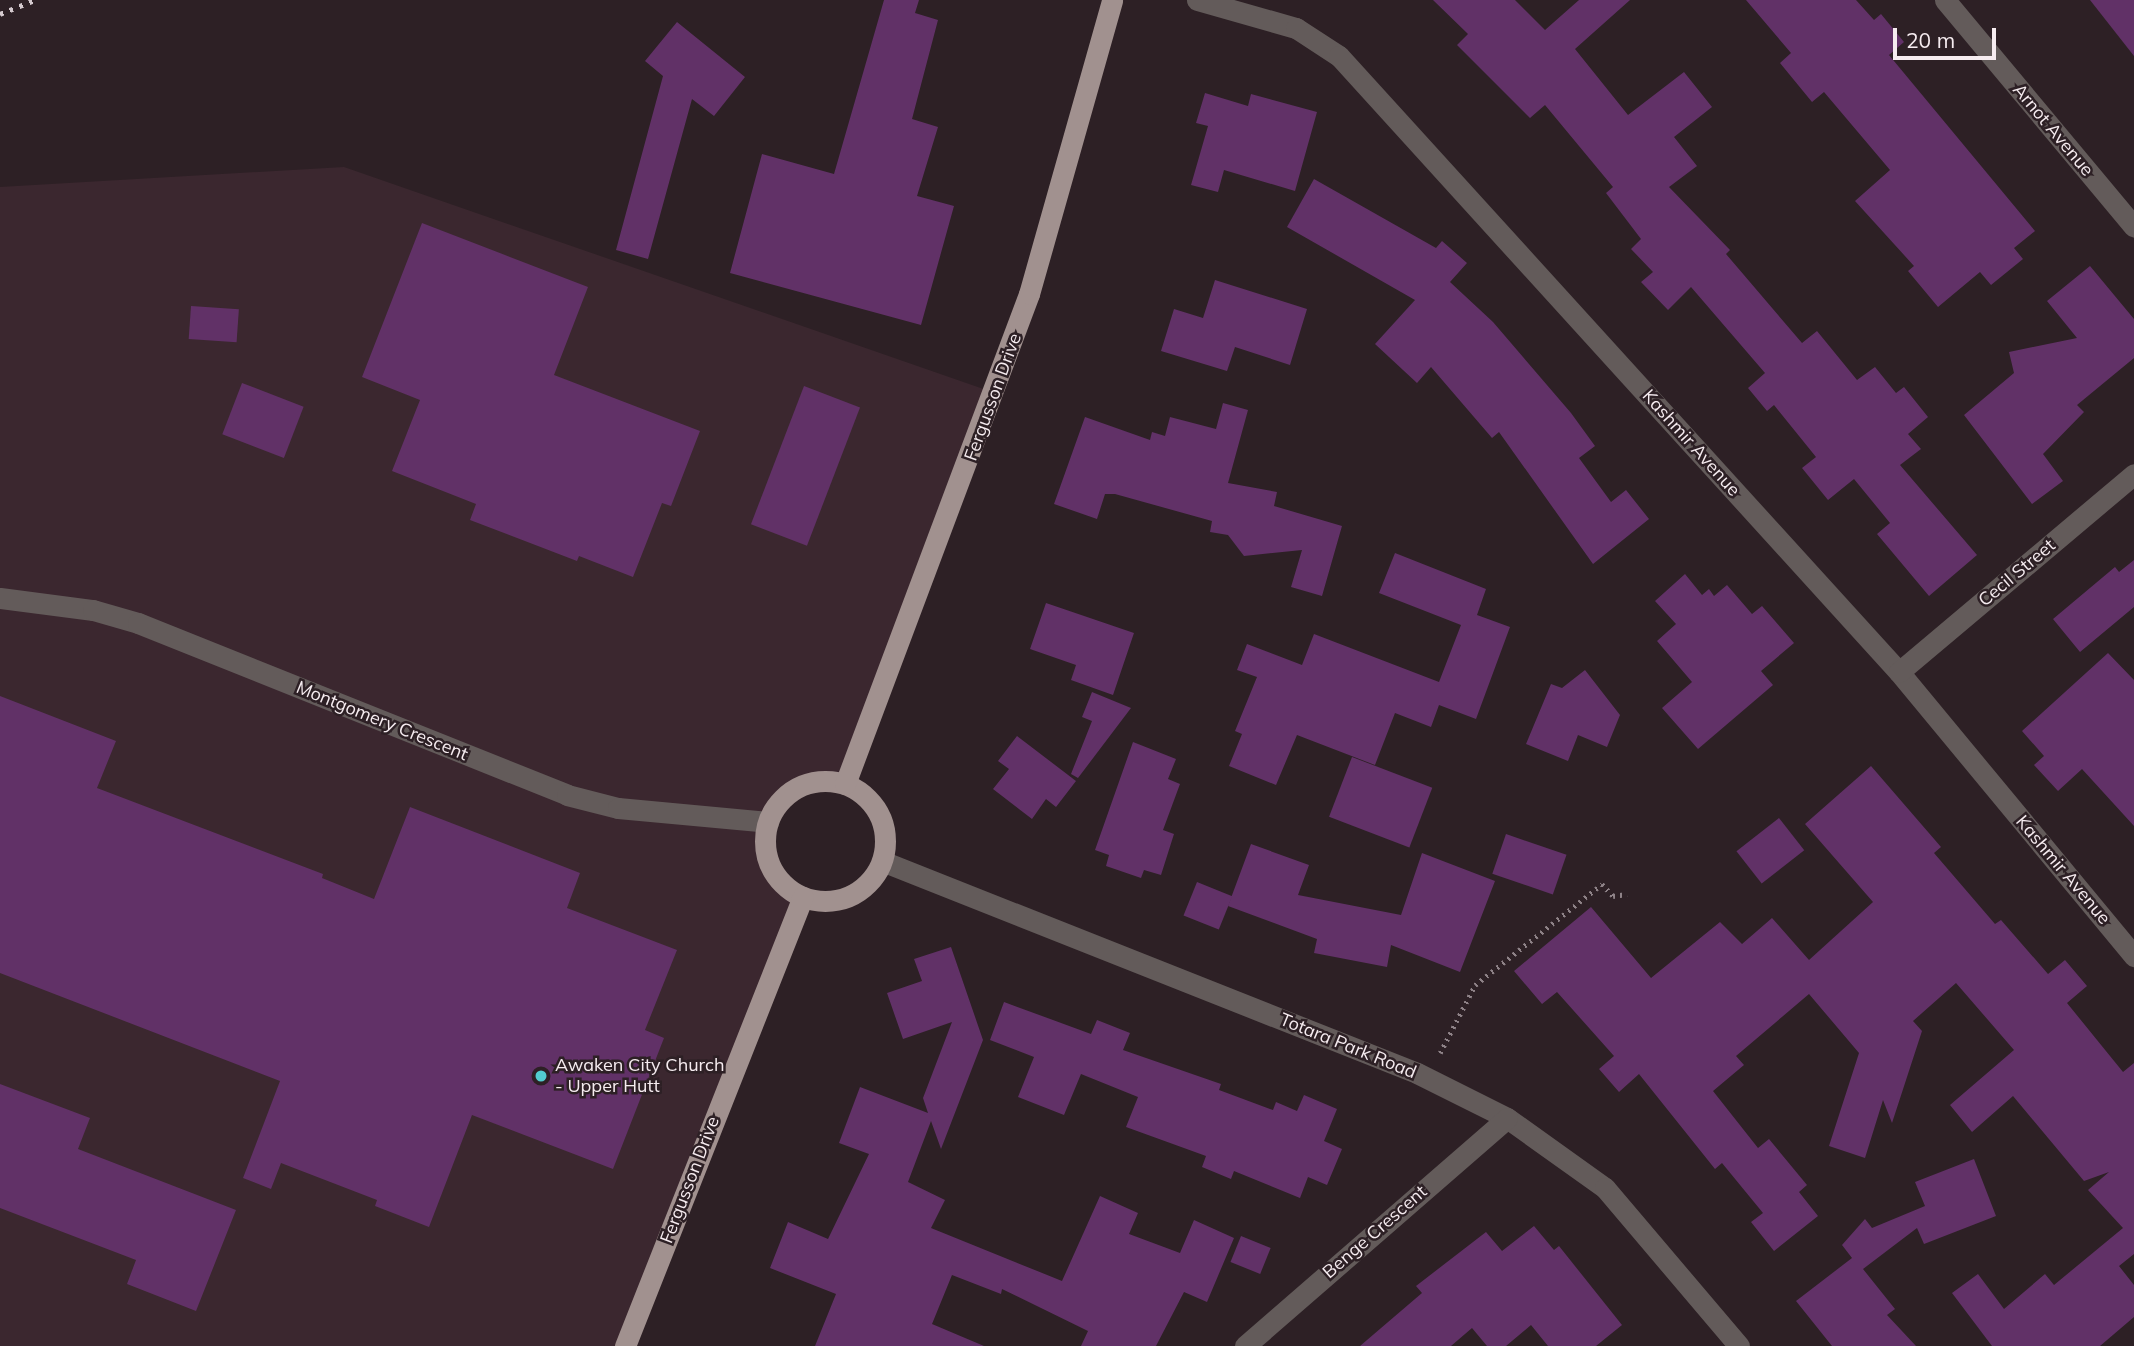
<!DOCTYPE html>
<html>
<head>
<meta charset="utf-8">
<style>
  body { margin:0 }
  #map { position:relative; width:2134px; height:1346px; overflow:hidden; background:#2d2025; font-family:Mulish,sans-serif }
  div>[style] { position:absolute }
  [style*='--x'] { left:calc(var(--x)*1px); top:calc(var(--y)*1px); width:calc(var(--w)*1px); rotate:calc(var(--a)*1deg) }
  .built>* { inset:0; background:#3b272f }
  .building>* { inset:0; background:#613167; transform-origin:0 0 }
  .path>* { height:4.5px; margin-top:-2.25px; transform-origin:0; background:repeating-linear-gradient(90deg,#8e8287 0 2px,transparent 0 7px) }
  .minor>* { height:21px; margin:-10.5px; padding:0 10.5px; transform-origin:10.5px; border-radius:10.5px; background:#635b5a }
  .major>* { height:21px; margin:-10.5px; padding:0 10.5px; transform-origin:10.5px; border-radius:10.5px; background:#a1918f }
  .major>.ring { margin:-10.5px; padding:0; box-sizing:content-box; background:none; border:21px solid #a1918f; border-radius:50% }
  .rail>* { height:5px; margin-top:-2.5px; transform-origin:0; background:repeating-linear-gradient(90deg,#d5cacf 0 3.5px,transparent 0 10.5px) }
  .dots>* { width:19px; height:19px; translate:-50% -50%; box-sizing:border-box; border:4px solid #2d2025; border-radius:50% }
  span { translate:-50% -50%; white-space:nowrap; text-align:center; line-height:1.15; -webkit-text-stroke:5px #2d2025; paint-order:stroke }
  .street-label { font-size:18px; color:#f6ecf0 }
  .poi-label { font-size:18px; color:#f6ecf0 }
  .left { translate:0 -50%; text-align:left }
  .scale { position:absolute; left:1893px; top:28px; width:103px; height:32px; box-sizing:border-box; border:4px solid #f6ecf0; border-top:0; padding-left:9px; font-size:21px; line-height:24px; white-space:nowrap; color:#f6ecf0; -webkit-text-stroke:5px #2d2025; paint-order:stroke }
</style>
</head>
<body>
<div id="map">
  <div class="built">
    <div style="clip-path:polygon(344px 167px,995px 393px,845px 784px,805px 784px,787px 794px,768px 822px,765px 843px,771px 868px,782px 884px,803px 897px,625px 1346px,0 1346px,0 187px)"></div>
  </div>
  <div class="building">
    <div style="clip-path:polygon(884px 0,919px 0,915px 13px,938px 20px,912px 119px,938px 127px,917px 196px,954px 206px,921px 325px,730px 273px,762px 154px,834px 174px)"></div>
    <div style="clip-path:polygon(1433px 0,1515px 0,1545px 30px,1579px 0,1630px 0,1575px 49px,1628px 115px,1684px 72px,1712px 107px,1674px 137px,1697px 166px,1669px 187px,1730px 250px,1726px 254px,1802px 343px,1817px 331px,1857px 380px,1875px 367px,1896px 393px,1904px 387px,1928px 417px,1908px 434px,1921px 449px,1900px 465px,1977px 555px,1929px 596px,1877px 534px,1890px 523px,1854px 479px,1828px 500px,1802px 468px,1816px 457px,1774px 405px,1767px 411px,1748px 388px,1765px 373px,1691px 287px,1668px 310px,1641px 282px,1653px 272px,1631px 249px,1641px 239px,1606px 193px,1613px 187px,1545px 105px,1530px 118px,1457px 45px,1468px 34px)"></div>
    <div style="clip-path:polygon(1746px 0,1856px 0,1874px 20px,1881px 14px,1904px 42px,1889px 55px,2035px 231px,2014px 248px,2023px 259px,1991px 285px,1980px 272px,1938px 307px,1908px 271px,1914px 266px,1855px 201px,1890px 170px,1824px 92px,1812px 102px,1780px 63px,1791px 53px)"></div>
    <div style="clip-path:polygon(2090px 0,2134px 0,2134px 56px)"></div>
    <div style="clip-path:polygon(677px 22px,745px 77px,714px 116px,692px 99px,648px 259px,616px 250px,663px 76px,645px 61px)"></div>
    <div style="clip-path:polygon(1205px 93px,1248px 106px,1251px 94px,1317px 112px,1295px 191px,1224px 170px,1218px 192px,1191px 185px,1208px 126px,1196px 123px)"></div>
    <div style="clip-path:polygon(1314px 179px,1436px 248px,1442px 241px,1467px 263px,1450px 282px,1493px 322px,1571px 413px,1595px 446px,1579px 458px,1611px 502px,1626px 490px,1649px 519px,1593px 564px,1499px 432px,1492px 438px,1431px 367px,1417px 383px,1375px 344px,1415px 300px,1287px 227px)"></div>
    <div style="clip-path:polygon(422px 223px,588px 287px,554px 375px,700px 431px,671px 506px,662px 503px,633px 577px,579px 556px,577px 561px,470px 520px,476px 504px,392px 471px,420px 400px,362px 377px)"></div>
    <div style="clip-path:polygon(2090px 266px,2134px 319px,2134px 358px,2077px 405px,2084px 412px,2043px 454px,2063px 481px,2032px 504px,1964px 415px,2014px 373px,2009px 352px,2077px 338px,2047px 301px)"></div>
    <div style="clip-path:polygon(1215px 280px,1307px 309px,1290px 365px,1235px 347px,1227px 371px,1161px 351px,1174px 309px,1203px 318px)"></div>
    <div style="left:191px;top:306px;width:48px;height:33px;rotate:4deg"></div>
    <div style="left:242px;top:383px;width:66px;height:55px;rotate:21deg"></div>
    <div style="left:804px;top:386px;width:60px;height:148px;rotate:21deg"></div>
    <div style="clip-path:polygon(1223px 403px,1248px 410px,1228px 483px,1277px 492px,1274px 506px,1342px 526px,1322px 596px,1291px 587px,1302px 550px,1244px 556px,1228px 535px,1210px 532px,1212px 521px,1115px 494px,1105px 494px,1097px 519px,1054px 504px,1085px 417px,1150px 440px,1152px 432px,1165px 436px,1170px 417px,1216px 429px)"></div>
    <div style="clip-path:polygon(1395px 553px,1486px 589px,1477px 615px,1510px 627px,1476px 719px,1439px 705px,1431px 727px,1395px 713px,1375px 765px,1297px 735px,1276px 785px,1229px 766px,1242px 734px,1235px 731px,1257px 677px,1237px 670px,1247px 644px,1302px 665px,1314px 634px,1439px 682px,1461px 625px,1379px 593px)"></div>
    <div style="clip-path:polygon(2134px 560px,2134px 607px,2080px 652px,2053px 619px,2115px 567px,2119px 572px)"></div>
    <div style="clip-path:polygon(1685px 574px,1702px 595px,1709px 589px,1714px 596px,1727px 585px,1752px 614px,1762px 606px,1794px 643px,1761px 671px,1773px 685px,1698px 749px,1662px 708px,1692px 682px,1657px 641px,1676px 624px,1655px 601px)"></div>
    <div style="clip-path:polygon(1046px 603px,1134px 633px,1113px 695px,1071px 680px,1076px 665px,1030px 649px)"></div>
    <div style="clip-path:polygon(2108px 653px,2134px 680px,2134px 826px,2082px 769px,2058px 791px,2034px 765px,2044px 756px,2022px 731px)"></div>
    <div style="clip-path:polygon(1585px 670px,1620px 715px,1607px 747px,1578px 735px,1568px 761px,1526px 744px,1551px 684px,1562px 688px)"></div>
    <div style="clip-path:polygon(1092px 692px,1131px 708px,1078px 778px,1071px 774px,1092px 721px,1082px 717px)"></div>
    <div style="clip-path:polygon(0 696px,116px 741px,97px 788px,323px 874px,322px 878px,374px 899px,410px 807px,580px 873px,567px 908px,677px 950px,645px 1030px,664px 1038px,613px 1169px,472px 1115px,429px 1227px,375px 1206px,377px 1200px,281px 1163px,271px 1189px,243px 1178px,280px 1081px,0 973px)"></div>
    <div style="clip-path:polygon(1017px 736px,1076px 781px,1056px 807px,1046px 799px,1032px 819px,993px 789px,1009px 769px,998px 761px)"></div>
    <div style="clip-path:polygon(1133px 742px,1176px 759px,1168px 779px,1180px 784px,1163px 830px,1174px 834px,1161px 875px,1144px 870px,1141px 878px,1106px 866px,1109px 855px,1095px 850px)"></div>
    <div style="left:1352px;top:757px;width:86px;height:64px;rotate:21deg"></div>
    <div style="clip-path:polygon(1871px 766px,1941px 847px,1934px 853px,1995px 924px,2001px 920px,2048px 974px,2065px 960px,2087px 986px,2067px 1003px,2123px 1072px,2134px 1063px,2134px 1254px,2119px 1266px,2134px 1285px,2134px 1317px,2100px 1346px,1992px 1346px,1952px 1293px,1978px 1274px,2004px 1309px,2045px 1274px,2054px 1285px,2123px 1228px,2088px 1190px,2109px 1172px,2084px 1181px,2013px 1096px,1972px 1132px,1950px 1105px,2014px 1050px,1956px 983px,1913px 1021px,1922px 1031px,1892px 1123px,1883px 1100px,1865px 1158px,1829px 1146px,1859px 1053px,1809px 994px,1736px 1056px,1744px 1065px,1713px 1091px,1758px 1148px,1769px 1139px,1807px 1185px,1799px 1192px,1818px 1216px,1774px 1251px,1751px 1222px,1763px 1213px,1722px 1163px,1715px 1169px,1639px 1074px,1619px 1092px,1599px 1069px,1614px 1056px,1557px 992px,1542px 1004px,1514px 971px,1591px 907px,1651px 978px,1720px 922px,1742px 944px,1772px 918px,1809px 960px,1873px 902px,1805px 824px)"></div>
    <div style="left:1779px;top:818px;width:41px;height:54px;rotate:52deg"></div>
    <div style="left:1506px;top:834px;width:64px;height:42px;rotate:19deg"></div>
    <div style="clip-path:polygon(1251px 844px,1309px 865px,1298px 895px,1401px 915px,1422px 853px,1495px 881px,1460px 972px,1391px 945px,1387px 967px,1314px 953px,1317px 939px,1228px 906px)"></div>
    <div style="left:1197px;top:882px;width:38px;height:36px;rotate:22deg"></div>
    <div style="clip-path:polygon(951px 947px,983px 1040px,941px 1149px,931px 1121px,908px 1182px,945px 1200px,931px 1228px,1062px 1281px,1100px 1196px,1138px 1213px,1129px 1234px,1180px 1253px,1194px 1220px,1234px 1238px,1207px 1302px,1184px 1292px,1156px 1346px,1081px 1346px,1088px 1331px,1002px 1289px,1001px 1294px,952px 1275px,932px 1324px,984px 1346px,815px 1346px,836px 1294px,770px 1268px,788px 1222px,828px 1239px,869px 1154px,839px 1143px,860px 1087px,928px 1113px,923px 1098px,952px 1022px,903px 1039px,887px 993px,922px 981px,914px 959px)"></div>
    <div style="clip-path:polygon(1004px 1002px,1091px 1034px,1097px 1020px,1130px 1033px,1123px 1050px,1221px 1084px,1219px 1090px,1273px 1110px,1276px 1102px,1297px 1111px,1304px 1095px,1337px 1109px,1324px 1141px,1342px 1149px,1327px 1185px,1308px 1177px,1300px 1198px,1234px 1171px,1231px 1179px,1202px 1167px,1206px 1156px,1126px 1127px,1138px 1097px,1081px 1074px,1064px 1115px,1018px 1097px,1034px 1057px,990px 1040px)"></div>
    <div style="clip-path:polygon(0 1084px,90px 1118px,78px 1149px,236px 1210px,196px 1311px,127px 1284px,136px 1260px,0 1208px)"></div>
    <div style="clip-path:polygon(1974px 1159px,1996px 1216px,1924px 1244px,1917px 1228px,1863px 1269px,1895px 1309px,1887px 1315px,1916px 1346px,1832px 1346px,1796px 1301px,1852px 1258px,1842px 1245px,1865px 1219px,1872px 1228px,1925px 1206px,1915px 1182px)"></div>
    <div style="clip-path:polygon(1534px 1226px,1554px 1250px,1559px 1246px,1622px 1325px,1596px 1346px,1548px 1346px,1531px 1325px,1506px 1346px,1487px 1346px,1472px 1328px,1451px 1346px,1360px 1346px,1422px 1293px,1416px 1286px,1486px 1232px,1502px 1251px)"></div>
    <div style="left:1241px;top:1236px;width:32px;height:28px;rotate:22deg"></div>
  </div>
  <div class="path">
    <div style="--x:1440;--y:1053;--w:76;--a:-62.8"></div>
    <div style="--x:1475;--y:985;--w:162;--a:-38.5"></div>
    <div style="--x:1602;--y:884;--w:16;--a:47"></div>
    <div style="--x:1613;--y:896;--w:14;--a:-8"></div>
  </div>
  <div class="minor">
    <div style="--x:1197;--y:0;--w:103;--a:15.8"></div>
    <div style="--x:1296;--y:28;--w:51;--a:33.1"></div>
    <div style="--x:1339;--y:56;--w:832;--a:47.73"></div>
    <div style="--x:1899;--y:672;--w:369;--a:50.4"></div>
    <div style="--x:1945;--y:0;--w:295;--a:50.2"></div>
    <div style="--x:0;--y:598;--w:94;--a:7.4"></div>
    <div style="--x:93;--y:610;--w:47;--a:16.1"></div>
    <div style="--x:138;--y:623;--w:462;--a:21.8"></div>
    <div style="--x:567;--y:795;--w:53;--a:14.3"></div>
    <div style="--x:618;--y:808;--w:151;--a:5.3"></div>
    <div style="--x:1899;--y:672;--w:307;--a:-40.1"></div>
    <div style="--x:882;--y:861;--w:575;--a:21.62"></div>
    <div style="--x:1417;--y:1073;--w:101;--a:26.6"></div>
    <div style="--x:1507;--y:1118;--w:120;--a:35.5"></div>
    <div style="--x:1605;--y:1188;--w:207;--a:49.7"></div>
    <div style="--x:1245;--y:1346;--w:347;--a:-41"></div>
  </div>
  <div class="major">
    <div class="ring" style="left:765px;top:781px;width:99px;height:99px"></div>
    <div style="--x:845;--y:784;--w:523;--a:-69.42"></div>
    <div style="--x:1029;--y:294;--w:305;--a:-74.2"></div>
    <div style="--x:625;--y:1346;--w:483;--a:-68.4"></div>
  </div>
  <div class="rail">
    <div style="--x:0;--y:14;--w:37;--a:-22"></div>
  </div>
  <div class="dots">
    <div style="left:541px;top:1076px;background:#52cdcf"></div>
  </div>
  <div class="street-label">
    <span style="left:2053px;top:130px;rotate:50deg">Arnot Avenue</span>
    <span style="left:993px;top:397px;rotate:-70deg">Fergusson Drive</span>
    <span style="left:1691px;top:443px;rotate:48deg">Kashmir Avenue</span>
    <span style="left:2017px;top:573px;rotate:-40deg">Cecil Street</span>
    <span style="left:382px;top:721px;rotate:22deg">Montgomery Crescent</span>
    <span style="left:2063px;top:870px;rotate:50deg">Kashmir Avenue</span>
    <span style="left:1348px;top:1046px;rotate:22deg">Totara Park Road</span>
    <span style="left:690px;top:1180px;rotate:-69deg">Fergusson Drive</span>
    <span style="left:1375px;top:1232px;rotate:-41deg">Benge Crescent</span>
  </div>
  <div class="poi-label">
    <span class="left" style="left:555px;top:1076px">Awaken City Church<br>- Upper Hutt</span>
  </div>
  <div class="scale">20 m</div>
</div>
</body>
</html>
